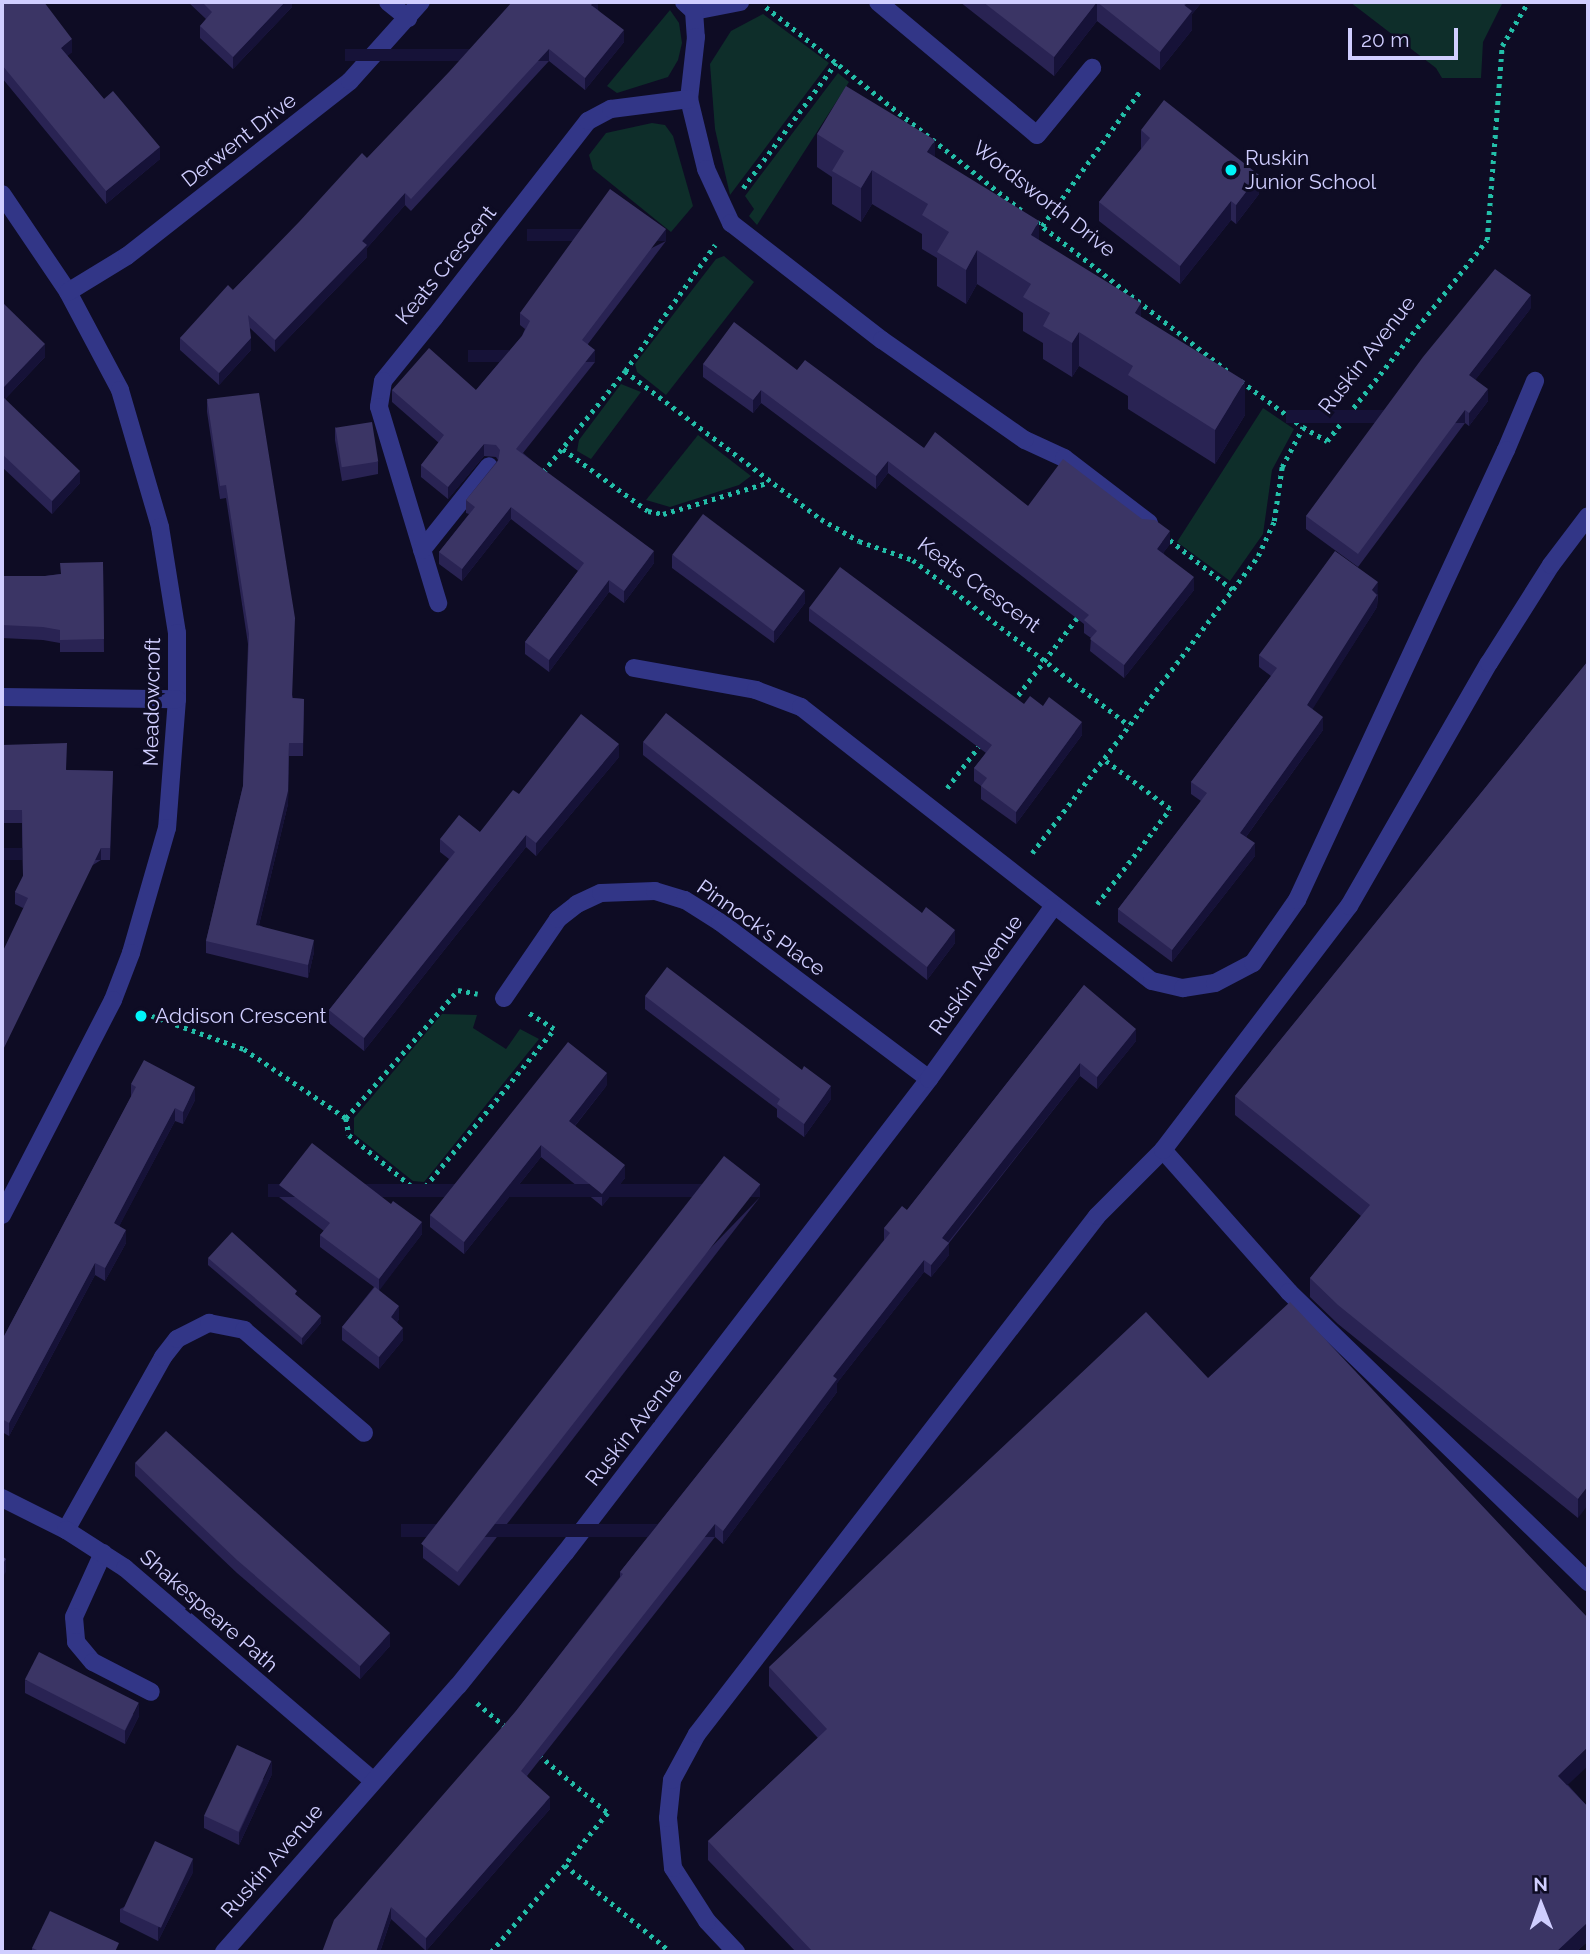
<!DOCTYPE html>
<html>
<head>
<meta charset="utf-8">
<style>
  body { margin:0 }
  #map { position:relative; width:1590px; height:1954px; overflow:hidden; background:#0e0c24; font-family:Raleway,sans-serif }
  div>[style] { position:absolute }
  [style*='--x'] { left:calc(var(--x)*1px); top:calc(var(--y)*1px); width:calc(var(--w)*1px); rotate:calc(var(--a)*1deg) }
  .green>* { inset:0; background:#0e2e2a }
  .path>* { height:4.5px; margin-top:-2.25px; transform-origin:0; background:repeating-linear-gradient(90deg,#23bea8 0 3.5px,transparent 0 8.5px) }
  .service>* { height:18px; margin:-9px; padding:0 9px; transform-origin:9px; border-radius:9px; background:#323687 }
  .minor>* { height:18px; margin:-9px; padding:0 9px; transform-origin:9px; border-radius:9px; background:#323687 }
  .wall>* { inset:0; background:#292353 }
  .shaded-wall>* { inset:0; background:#161238; transform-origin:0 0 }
  .building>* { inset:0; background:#3b3565; transform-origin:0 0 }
  .dots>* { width:19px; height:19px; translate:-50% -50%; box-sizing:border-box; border:4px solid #0e0c24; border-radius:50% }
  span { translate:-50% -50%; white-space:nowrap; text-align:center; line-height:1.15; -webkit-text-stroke:6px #0e0c24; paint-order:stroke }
  .street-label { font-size:21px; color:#d0ceff }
  .poi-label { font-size:21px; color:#d0ceff }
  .left { translate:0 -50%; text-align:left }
  .frame { position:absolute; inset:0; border:4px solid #d0ceff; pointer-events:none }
  .north { position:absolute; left:1506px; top:1870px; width:70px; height:70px; -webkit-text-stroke:5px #0e0c24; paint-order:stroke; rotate:359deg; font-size:19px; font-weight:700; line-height:28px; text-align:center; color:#d0ceff }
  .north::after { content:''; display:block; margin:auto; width:24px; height:32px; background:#d0ceff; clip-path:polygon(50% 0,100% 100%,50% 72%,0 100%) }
  .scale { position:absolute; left:1348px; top:28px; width:110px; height:32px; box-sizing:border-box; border:4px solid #d0ceff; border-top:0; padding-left:9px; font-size:21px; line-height:24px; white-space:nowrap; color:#d0ceff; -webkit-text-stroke:5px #0e0c24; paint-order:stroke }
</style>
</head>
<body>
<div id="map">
  <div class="green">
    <div style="clip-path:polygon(1350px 2px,1503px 2px,1483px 42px,1481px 78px,1442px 78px,1436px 68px)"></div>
    <div style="clip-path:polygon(670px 10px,679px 23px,682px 43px,678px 60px,668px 77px,617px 93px,607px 86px)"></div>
    <div style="clip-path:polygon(763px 14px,829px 63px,730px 195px,715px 129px,710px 64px,731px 31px)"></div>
    <div style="clip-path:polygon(838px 73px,849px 82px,757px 225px,749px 216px,754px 209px,745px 196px)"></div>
    <div style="clip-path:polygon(652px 123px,665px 125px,673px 136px,693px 206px,671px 232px,593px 169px,589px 155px,606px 133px)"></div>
    <div style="clip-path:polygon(724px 256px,754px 282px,666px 395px,637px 372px,635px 364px,716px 259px)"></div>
    <div style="clip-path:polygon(621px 384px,641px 392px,591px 459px,577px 451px,579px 440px)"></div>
    <div style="clip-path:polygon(1263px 408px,1294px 429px,1272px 470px,1263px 534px,1230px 581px,1177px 542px)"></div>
    <div style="clip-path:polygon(698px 435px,751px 476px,739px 485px,670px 507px,646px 500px)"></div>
    <div style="clip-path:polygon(442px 1014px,477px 1015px,473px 1028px,506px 1049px,520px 1029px,539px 1039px,424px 1182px,413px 1181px,354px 1134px,354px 1118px)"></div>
  </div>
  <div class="path">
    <div style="--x:766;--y:7;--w:331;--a:38.5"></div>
    <div style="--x:743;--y:188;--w:156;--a:-53.4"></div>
    <div style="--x:1037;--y:222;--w:244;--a:38"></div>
    <div style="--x:1042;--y:226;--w:167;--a:-54"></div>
    <div style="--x:625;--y:371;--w:246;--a:37.1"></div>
    <div style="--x:821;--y:519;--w:44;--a:30.1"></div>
    <div style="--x:859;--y:541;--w:57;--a:19.4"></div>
    <div style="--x:913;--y:560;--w:272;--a:37.4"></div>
    <div style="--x:1241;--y:381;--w:77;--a:36.6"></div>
    <div style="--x:563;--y:449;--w:105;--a:36.1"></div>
    <div style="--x:648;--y:511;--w:15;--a:11"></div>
    <div style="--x:663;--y:514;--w:109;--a:-16.6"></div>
    <div style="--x:543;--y:472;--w:130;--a:-50.9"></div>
    <div style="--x:625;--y:371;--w:155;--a:-54.5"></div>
    <div style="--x:1170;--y:540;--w:80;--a:38.4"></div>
    <div style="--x:1013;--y:702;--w:111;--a:-52.7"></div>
    <div style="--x:947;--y:788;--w:58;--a:-52.7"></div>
    <div style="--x:1032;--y:853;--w:373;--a:-52.7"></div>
    <div style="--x:1258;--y:556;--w:38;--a:-65"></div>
    <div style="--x:1274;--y:521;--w:55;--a:-81.6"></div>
    <div style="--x:1282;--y:467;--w:45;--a:-62.3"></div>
    <div style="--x:1303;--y:427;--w:28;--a:30"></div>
    <div style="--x:1327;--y:441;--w:257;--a:-51.5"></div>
    <div style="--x:1487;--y:240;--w:195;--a:-85.6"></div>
    <div style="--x:1502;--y:46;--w:51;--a:-59.4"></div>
    <div style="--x:1097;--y:904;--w:120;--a:-52.5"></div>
    <div style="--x:1170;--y:809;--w:84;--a:-143.3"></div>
    <div style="--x:136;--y:1010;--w:115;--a:19.9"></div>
    <div style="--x:244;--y:1049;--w:123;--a:34.1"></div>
    <div style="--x:346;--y:1118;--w:170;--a:-48.8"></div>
    <div style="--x:458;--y:990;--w:20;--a:11"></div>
    <div style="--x:346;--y:1118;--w:17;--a:80"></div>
    <div style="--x:349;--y:1135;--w:92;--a:39.2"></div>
    <div style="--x:420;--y:1193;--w:212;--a:-50.7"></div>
    <div style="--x:554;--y:1029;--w:31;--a:-148"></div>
    <div style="--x:477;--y:1703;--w:40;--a:40"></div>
    <div style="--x:539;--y:1755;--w:90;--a:40"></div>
    <div style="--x:608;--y:1813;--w:67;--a:129.6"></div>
    <div style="--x:565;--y:1865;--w:137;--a:39.4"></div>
    <div style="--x:491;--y:1952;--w:114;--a:-49.6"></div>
  </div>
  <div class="service">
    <div style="--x:878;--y:2;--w:207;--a:39.9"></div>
    <div style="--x:1037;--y:135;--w:87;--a:-50.6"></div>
    <div style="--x:694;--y:11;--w:47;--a:-11.1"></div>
    <div style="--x:434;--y:318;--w:81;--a:129"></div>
    <div style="--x:383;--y:381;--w:26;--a:99"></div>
    <div style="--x:379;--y:407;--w:205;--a:73.2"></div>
    <div style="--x:1025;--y:440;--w:43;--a:24.8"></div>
    <div style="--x:1064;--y:458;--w:107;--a:37.4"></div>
    <div style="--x:1506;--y:450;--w:75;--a:-67.2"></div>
    <div style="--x:422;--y:550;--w:107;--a:-51.4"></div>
    <div style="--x:1163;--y:1150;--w:190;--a:48.4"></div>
    <div style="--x:1289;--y:1292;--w:417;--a:44.1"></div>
    <div style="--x:66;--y:1530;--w:198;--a:-60.7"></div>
    <div style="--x:163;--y:1357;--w:23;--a:-52"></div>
    <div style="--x:177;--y:1339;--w:36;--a:-27"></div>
    <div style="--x:209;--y:1323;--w:36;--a:11"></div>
    <div style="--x:244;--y:1330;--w:158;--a:40.6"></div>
    <div style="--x:103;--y:1553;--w:70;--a:114.4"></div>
    <div style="--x:74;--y:1617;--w:25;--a:85"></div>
    <div style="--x:76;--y:1642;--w:26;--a:50"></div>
    <div style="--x:93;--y:1662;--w:65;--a:27.3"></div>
    <div style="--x:736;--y:1952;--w:42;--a:-133.1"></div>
    <div style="--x:707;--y:1921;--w:63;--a:-122.7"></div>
    <div style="--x:673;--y:1868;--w:50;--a:-95.7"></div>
    <div style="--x:668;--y:1818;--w:38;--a:-84"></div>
    <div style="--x:672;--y:1780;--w:52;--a:-61.5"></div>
    <div style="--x:697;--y:1734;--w:654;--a:-52.32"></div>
    <div style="--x:1097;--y:1216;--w:93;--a:-45"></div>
    <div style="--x:1163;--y:1150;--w:307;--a:-52.7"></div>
    <div style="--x:1349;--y:906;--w:280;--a:-60.1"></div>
    <div style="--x:1489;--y:663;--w:116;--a:-57.7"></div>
    <div style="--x:1551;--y:565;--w:61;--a:-52.9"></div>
  </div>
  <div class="minor">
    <div style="--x:388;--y:2;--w:26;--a:39"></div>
    <div style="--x:684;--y:2;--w:13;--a:42"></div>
    <div style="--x:694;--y:11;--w:26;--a:86"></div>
    <div style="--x:696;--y:37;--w:62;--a:96.4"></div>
    <div style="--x:689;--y:99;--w:72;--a:76.3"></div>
    <div style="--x:706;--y:169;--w:60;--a:65.2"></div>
    <div style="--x:731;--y:223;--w:191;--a:37.8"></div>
    <div style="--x:882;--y:340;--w:174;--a:35"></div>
    <div style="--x:2;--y:194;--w:118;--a:56"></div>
    <div style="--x:68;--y:292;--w:111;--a:62"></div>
    <div style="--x:120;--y:390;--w:143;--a:73.7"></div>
    <div style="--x:160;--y:527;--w:107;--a:80.9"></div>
    <div style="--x:177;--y:633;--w:66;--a:90"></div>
    <div style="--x:177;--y:699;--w:129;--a:94.4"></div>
    <div style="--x:167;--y:828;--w:130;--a:106.1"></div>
    <div style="--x:131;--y:953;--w:50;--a:111"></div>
    <div style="--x:113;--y:1000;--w:242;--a:117.3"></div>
    <div style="--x:68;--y:292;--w:69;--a:-31.4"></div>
    <div style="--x:127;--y:256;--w:283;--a:-38.1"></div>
    <div style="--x:350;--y:81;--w:106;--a:-48.1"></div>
    <div style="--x:434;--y:318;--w:250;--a:-52"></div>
    <div style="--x:588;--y:121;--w:26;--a:-28"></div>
    <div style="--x:611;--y:109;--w:79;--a:-7.3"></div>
    <div style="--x:634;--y:668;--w:124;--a:10.2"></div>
    <div style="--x:756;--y:690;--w:48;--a:20.7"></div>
    <div style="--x:801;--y:707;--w:445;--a:38"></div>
    <div style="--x:1152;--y:981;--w:32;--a:13"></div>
    <div style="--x:1183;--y:988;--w:32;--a:-9"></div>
    <div style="--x:1215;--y:983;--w:43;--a:-27.8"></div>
    <div style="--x:1253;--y:963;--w:77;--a:-55.1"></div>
    <div style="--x:1297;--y:900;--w:496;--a:-65.1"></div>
    <div style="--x:2;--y:697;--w:175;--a:0.7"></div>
    <div style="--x:504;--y:998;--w:96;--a:-55.6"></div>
    <div style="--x:558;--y:919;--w:24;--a:-38"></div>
    <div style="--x:577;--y:904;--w:26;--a:-25"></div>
    <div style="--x:601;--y:893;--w:54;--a:-2.1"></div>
    <div style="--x:655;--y:891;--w:31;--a:17"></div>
    <div style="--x:685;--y:900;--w:41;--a:32.2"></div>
    <div style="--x:720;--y:922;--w:261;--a:36.9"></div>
    <div style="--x:2;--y:1498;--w:72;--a:26.6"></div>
    <div style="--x:66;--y:1530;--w:70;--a:32.8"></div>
    <div style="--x:125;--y:1568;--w:326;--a:40.6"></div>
    <div style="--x:224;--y:1952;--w:354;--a:-48.7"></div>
    <div style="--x:458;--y:1686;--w:171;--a:-51.2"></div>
    <div style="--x:565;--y:1553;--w:598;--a:-52.48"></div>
    <div style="--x:929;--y:1079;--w:212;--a:-54.2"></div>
  </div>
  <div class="wall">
    <div style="clip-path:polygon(2px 2px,72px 52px,67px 56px,104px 99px,160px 159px,106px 204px,2px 78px)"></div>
    <div style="clip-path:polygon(188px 2px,292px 2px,292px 7px,233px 69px,200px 38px,200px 26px,206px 19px)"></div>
    <div style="clip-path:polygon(598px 2px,598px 10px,624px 42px,585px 90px,549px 61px,411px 211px,405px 205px,367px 248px,367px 257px,275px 352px,250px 328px,251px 350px,219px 385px,180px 350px,180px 338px,233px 290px,367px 158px)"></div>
    <div style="clip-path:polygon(960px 2px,1202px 2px,1192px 14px,1192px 30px,1160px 70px,1097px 21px,1054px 76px)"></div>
    <div style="clip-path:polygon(1141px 130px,1259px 194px,1236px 224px,1231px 220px,1180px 284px,1099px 221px,1099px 202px,1141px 149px)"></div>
    <div style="clip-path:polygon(817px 134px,935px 157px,1039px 241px,1141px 317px,1245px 415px,1215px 464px,1128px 409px,1128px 396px,1079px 366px,1072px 377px,1043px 359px,1043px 343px,1023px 331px,1023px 313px,977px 284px,966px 304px,937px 286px,937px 258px,922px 249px,922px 234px,872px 204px,861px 222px,832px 204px,832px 177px,817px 167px)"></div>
    <div style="clip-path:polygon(666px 241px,588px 344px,595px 362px,523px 453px,654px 563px,624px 603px,609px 592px,549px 672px,525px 654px,525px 642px,578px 571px,511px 519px,462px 581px,439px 564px,439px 552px,469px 514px,466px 513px,466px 500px,498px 460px,496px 457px,484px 456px,448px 499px,421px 477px,421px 465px,439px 443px,392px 402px,392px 390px,476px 390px,522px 336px,525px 329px,520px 325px,520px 313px)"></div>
    <div style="clip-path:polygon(2px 302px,45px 357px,5px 399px,80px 483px,52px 514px,2px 467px)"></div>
    <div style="clip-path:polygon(1531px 308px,1475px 380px,1488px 401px,1469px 426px,1465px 423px,1358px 567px,1306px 529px,1306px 516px)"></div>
    <div style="clip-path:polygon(703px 364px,797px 370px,924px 448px,1028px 506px,1170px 544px,1163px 553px,1194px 590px,1124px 678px,1090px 651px,1091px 638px,1084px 633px,1084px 624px,888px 473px,876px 489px,761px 403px,753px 413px,703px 377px)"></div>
    <div style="clip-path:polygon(207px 399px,293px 698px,304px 699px,303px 756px,289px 756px,288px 804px,259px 925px,314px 952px,308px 978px,206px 953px,206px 941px,243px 786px,248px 644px,226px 498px,220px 499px,207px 412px)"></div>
    <div style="clip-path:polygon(335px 427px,378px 462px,378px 474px,342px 481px,335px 440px)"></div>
    <div style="clip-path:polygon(672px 555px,805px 603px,774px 643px,672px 568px)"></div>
    <div style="clip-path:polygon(103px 562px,104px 652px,60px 652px,60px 643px,43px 640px,2px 638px,2px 576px,45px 576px,61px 574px)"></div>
    <div style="clip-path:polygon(1378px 594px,1377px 607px,1312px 709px,1323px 730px,1246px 837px,1255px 856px,1172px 962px,1118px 922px,1118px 909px,1201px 801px,1191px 794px,1191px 782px,1271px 676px,1259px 667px,1259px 655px)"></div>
    <div style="clip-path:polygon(809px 608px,1024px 704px,1082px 735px,1016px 824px,981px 799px,981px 786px,974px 781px,974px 768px,986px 753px,809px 621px)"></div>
    <div style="clip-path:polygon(1588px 661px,1578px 1518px,1338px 1324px,1310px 1297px,1310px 1278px,1361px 1216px,1235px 1115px,1235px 1096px)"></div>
    <div style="clip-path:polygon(643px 742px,955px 943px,927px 980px,643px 755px)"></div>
    <div style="clip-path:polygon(2px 745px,67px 770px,113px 771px,110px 860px,101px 860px,23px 908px,15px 904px,15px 892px,23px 876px,22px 823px,2px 823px)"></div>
    <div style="clip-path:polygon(619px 757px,536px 856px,526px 847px,364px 1051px,329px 1023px,329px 1010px,449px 859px,440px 852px,440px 839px,480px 832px,519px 794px)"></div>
    <div style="clip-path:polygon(1084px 985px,1136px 1041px,1097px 1089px,1080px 1076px,949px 1243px,949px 1255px,931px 1277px,924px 1272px,837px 1383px,837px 1392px,723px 1544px,715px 1537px,527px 1776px,550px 1809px,426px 1951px,391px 1919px,380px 1952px,322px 1952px,516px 1711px,620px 1577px,620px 1572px,884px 1240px,884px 1228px,907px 1210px)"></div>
    <div style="clip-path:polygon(645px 996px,802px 1070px,831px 1099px,804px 1137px,777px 1117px,777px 1109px,645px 1009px)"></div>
    <div style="clip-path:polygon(131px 1084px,195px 1100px,183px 1124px,175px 1121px,119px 1226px,126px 1243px,105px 1281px,95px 1275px,9px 1436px,2px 1432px,2px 1340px,131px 1097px)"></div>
    <div style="clip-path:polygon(607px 1085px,575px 1126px,625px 1178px,602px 1206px,541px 1157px,464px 1254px,430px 1227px,430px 1215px)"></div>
    <div style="clip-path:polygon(279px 1185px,391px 1204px,422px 1234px,379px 1290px,399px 1319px,397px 1322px,403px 1340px,379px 1369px,342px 1340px,342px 1327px,374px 1287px,320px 1247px,320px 1235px,324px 1231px,279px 1197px)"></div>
    <div style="clip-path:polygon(760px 1197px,459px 1586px,423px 1558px,423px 1545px)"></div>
    <div style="clip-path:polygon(208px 1258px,297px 1296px,321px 1323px,302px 1345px,208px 1265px)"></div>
    <div style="clip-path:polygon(135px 1463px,390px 1646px,360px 1679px,237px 1573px,135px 1476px)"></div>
    <div style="clip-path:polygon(769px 1667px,1568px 1785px,1588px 1807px,1588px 1941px,1576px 1952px,796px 1952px,708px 1860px,708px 1841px,818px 1738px,769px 1686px)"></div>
    <div style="clip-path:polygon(25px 1680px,139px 1716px,125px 1744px,25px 1693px)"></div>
    <div style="clip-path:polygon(272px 1774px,239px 1845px,204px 1828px,204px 1816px)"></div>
    <div style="clip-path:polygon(193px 1872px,158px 1941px,120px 1922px,120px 1909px)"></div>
    <div style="clip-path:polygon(32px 1948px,119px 1952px,32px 1952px)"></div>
  </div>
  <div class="shaded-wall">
    <div style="clip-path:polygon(285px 2px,292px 2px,292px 7px,233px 69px,233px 57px)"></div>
    <div style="clip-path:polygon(594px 2px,598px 2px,598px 10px,591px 5px)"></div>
    <div style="clip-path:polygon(1097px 2px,1097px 21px,1054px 76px,1054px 57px)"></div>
    <div style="clip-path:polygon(1187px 2px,1202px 2px,1192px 14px,1192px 30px,1160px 70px,1160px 52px)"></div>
    <div style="clip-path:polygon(624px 30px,624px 42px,585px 90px,585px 78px)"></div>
    <div style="clip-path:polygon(72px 39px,72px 52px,61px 61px,61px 48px)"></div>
    <div style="left:549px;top:49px;width:12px;height:204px;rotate:90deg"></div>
    <div style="clip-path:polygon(935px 140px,935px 174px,927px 152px)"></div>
    <div style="clip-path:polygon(160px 147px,160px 159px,106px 204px,106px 191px)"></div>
    <div style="clip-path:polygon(872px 170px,872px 204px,861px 222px,861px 188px)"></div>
    <div style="clip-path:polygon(1259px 175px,1259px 194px,1236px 224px,1236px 205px)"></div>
    <div style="clip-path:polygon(405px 193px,405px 205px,367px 248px,367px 257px,275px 352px,275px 340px)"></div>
    <div style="clip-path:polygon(1231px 201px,1231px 220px,1180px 284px,1180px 266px)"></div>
    <div style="clip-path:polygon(1039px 221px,1039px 255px,1031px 235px)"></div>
    <div style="left:666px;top:229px;width:12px;height:139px;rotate:90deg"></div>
    <div style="clip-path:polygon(977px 250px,977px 284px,966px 304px,966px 270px)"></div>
    <div style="clip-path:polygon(1531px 295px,1531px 308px,1469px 388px,1469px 375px)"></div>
    <div style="clip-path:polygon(1141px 303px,1141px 336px,1135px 313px)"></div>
    <div style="clip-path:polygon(1079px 332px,1079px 366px,1072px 377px,1072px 343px)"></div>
    <div style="clip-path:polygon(251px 338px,251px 350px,219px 385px,219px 373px)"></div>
    <div style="clip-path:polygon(45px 344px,45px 357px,2px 402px,2px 389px)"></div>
    <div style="left:595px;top:350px;width:12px;height:127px;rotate:90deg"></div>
    <div style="clip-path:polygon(1245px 381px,1245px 415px,1215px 464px,1215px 430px)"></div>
    <div style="clip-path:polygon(1488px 389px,1488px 401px,1469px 426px,1469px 413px)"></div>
    <div style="clip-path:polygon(761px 390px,761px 403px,753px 413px,753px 400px)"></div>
    <div style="left:1465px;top:410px;width:13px;height:179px;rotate:90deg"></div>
    <div style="clip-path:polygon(484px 444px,484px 456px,448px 499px,448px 487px)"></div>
    <div style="clip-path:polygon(888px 461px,888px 473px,876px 489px,876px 476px)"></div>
    <div style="clip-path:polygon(80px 471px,80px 483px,52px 514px,52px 501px)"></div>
    <div style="clip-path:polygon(511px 507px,511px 519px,462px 581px,462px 569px)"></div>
    <div style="clip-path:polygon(1170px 531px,1170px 544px,1157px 561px,1157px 549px)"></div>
    <div style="clip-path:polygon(654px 551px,654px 563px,624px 603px,624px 591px)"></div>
    <div style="clip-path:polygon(1194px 577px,1194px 590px,1124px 678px,1124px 665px)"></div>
    <div style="clip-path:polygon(609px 580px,609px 592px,549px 672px,549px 660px)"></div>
    <div style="clip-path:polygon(1378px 582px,1377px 607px,1307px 718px,1307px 705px,1372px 590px)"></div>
    <div style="clip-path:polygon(805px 590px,805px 603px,774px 643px,774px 631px)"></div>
    <div style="clip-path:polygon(1323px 717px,1323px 730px,1240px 845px,1240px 833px)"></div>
    <div style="clip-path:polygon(1082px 722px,1082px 735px,1016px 824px,1016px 812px)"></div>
    <div style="clip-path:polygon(289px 743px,288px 804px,256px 937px,256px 925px)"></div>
    <div style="clip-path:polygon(619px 744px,619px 757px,536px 856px,536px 843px)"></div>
    <div style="clip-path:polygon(526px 835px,526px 847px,364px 1051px,364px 1038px)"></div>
    <div style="clip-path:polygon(1255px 843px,1255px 856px,1172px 962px,1172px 950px)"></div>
    <div style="left:101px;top:848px;width:12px;height:227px;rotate:90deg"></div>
    <div style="clip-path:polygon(955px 930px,955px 943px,927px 980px,927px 967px)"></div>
    <div style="clip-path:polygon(314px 940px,314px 952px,308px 978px,308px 965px)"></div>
    <div style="clip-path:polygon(1136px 1029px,1136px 1041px,1097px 1089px,1097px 1077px)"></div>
    <div style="clip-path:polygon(1080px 1063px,1080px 1076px,942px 1250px,942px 1238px)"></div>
    <div style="clip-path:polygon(607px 1073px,607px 1085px,569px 1133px,569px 1121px)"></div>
    <div style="clip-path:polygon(831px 1086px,831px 1099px,804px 1137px,804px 1124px)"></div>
    <div style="clip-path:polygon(195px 1087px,195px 1100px,183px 1124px,183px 1112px)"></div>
    <div style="clip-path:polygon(175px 1108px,175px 1121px,114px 1236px,114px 1223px)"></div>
    <div style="clip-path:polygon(541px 1145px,541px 1157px,464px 1254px,464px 1242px)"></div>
    <div style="clip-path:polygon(625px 1165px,625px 1178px,602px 1206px,602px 1194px)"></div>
    <div style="left:760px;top:1184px;width:13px;height:492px;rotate:90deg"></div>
    <div style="clip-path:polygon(422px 1222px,422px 1234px,379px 1291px,379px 1279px)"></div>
    <div style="clip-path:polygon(126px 1230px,126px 1243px,105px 1281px,105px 1268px)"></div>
    <div style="clip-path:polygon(949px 1243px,949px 1255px,931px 1277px,931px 1265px)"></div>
    <div style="clip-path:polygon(924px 1260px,924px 1272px,837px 1383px,837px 1392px,723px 1544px,723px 1531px,833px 1376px)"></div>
    <div style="clip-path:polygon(95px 1263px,95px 1275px,9px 1436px,9px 1423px)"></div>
    <div style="clip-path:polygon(399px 1306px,399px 1319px,391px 1330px,391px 1317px)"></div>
    <div style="clip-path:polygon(321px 1316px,321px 1323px,302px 1345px,302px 1338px)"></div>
    <div style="clip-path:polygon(403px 1328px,403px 1340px,379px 1369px,379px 1357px)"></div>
    <div style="clip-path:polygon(1588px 1486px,1588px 1505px,1578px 1518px,1578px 1499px)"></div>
    <div style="left:715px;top:1524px;width:13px;height:314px;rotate:90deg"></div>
    <div style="clip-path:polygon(6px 1559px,6px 1572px,2px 1578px,2px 1565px)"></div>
    <div style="clip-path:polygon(390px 1633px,390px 1646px,360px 1679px,360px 1666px)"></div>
    <div style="clip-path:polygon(139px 1703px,139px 1716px,125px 1744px,125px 1731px)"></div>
    <div style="clip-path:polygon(1588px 1747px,1588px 1766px,1558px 1794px,1558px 1776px)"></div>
    <div style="clip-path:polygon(272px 1761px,272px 1774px,239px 1845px,239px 1833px)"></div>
    <div style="clip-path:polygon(550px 1797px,550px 1809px,426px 1951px,426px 1938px)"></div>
    <div style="clip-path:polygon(193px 1859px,193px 1872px,158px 1941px,158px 1928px)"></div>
    <div style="clip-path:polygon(391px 1907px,391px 1919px,380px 1952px,376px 1952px)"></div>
    <div style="clip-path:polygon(1588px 1922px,1588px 1941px,1576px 1952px,1556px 1952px)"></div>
  </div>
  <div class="building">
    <div style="clip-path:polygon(2px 2px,44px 2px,72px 39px,61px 48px,104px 99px,113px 91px,160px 147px,106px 191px,2px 65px)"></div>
    <div style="clip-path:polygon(202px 2px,285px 2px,233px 57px,200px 26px,212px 12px)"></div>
    <div style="clip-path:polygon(512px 2px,594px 2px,591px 5px,624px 30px,585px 78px,549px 49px,411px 199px,405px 193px,362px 241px,367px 245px,275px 340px,248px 315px,251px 338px,219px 373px,180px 338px,228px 285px,233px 290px,299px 222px,362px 153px,367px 158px,449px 72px)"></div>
    <div style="clip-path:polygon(983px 2px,1187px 2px,1184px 5px,1192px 11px,1160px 52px,1097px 2px,1054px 57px)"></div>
    <div style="clip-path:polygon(846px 86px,935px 140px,927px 152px,1039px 221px,1031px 235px,1141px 303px,1135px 313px,1245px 381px,1215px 430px,1128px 375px,1133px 366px,1079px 332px,1072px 343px,1043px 326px,1050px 313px,1023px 297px,1031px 284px,977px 250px,966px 270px,937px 252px,949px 232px,922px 215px,928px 204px,872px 170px,861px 188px,832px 171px,844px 151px,817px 134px)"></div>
    <div style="clip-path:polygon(1164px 100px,1259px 175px,1236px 205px,1231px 201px,1180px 266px,1099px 202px,1150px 138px,1141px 130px)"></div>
    <div style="clip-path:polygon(610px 189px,666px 229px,582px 340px,595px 350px,516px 449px,654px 551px,624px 591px,609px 580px,549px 660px,525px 642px,584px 563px,511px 507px,462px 569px,439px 552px,475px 507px,466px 500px,498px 461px,500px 450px,496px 445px,484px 444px,448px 487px,421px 465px,444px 435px,392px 390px,429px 348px,476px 390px,522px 336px,530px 321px,520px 313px)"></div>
    <div style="clip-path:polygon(1495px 269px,1531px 295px,1469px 375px,1488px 389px,1469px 413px,1465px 410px,1358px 554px,1306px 516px,1423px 357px)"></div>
    <div style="clip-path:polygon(2px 302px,45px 344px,2px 389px)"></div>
    <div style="clip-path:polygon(734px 322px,797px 370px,805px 360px,924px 448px,935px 432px,1028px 506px,1063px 459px,1142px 519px,1155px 520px,1170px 531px,1157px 549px,1194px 577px,1124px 665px,1090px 639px,1097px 631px,1084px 620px,1089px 615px,888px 461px,876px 476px,761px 390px,753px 400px,703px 364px)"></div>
    <div style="clip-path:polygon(259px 393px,295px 618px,292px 698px,304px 699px,303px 743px,289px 743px,288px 791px,256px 925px,314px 940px,308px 965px,206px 941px,243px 786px,249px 634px,226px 485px,220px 486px,207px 399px)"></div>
    <div style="clip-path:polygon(2px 396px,80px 471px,52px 501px,2px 454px)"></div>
    <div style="left:372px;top:422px;width:40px;height:37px;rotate:81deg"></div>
    <div style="left:703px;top:514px;width:127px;height:51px;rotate:37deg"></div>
    <div style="clip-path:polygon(1335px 551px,1378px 582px,1372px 590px,1377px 595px,1307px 705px,1323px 717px,1240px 833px,1255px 843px,1172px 950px,1118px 909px,1207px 793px,1191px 782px,1277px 668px,1259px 655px)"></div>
    <div style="clip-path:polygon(103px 562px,104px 639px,60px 640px,60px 630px,43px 627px,2px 625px,2px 576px,45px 576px,61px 574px,60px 563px)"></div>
    <div style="clip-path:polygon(840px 567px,1024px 704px,1030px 696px,1043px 706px,1049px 697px,1082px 722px,1016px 812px,981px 786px,987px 778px,974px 768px,992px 745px,809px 608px)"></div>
    <div style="clip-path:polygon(1588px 661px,1588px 1486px,1578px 1499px,1338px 1305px,1310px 1278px,1370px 1205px,1235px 1096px)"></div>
    <div style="clip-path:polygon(666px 713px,922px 913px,926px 907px,955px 930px,927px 967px,643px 742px)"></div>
    <div style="clip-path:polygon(581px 714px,619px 744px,536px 843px,526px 835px,364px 1038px,329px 1010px,455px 852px,440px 839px,459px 815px,480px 832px,513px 790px,519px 794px)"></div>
    <div style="clip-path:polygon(67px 743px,66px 770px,113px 771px,110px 848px,101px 848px,2px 1052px,2px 953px,28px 898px,15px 892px,23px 876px,22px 810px,2px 810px,2px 745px)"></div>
    <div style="clip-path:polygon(667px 967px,802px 1070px,804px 1066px,831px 1086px,804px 1124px,777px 1104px,780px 1099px,645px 996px)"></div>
    <div style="clip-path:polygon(1084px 985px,1136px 1029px,1097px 1077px,1080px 1063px,942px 1238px,949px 1243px,931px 1265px,924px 1260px,833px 1376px,837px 1379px,723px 1531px,715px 1524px,521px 1771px,550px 1797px,426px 1938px,391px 1907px,376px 1952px,322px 1952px,334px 1920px,516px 1711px,623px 1574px,620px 1572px,890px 1233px,884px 1228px,902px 1206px,907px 1210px)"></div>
    <div style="clip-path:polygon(568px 1042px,607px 1073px,569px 1121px,625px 1165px,602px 1194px,541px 1145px,464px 1242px,430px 1215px)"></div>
    <div style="clip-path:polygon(144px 1060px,195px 1087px,183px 1112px,175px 1108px,114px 1223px,126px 1230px,105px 1268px,95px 1263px,9px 1423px,2px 1419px,2px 1340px,136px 1087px,131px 1084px)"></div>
    <div style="clip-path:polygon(312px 1143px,391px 1204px,393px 1201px,422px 1222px,379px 1279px,320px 1235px,330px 1223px,279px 1185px)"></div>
    <div style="left:724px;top:1156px;width:46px;height:492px;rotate:38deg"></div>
    <div style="clip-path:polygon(232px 1232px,297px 1291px,295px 1294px,321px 1316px,302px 1338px,208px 1258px)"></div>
    <div style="clip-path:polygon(375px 1287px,399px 1306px,391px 1317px,403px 1328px,379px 1357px,342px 1327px)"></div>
    <div style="clip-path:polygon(1290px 1302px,1588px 1618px,1588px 1747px,1558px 1776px,1588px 1807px,1588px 1922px,1556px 1952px,813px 1952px,708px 1841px,827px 1729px,769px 1667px,1146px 1312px,1208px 1378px)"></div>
    <div style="clip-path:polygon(166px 1431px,390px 1633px,360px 1666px,237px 1560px,135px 1463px)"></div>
    <div style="clip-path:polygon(2px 1556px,6px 1559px,2px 1565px)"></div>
    <div style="left:39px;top:1652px;width:112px;height:31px;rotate:27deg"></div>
    <div style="left:237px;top:1745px;width:38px;height:78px;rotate:25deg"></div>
    <div style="left:155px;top:1841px;width:42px;height:76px;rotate:25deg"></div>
    <div style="clip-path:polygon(50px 1911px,119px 1943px,115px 1952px,42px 1952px,32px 1948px)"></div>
  </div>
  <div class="dots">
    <div style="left:1231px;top:170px;background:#00f5f9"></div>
    <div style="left:141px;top:1016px;background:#00f5f9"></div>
  </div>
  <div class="street-label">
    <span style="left:239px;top:140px;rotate:-38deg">Derwent Drive</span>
    <span style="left:1044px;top:199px;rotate:38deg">Wordsworth Drive</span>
    <span style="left:446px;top:265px;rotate:-51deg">Keats Crescent</span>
    <span style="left:1367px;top:355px;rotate:-52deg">Ruskin Avenue</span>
    <span style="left:979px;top:585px;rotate:36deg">Keats Crescent</span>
    <span style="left:152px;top:702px;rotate:-89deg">Meadowcroft</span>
    <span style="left:761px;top:928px;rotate:35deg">Pinnock's Place</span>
    <span style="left:976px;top:975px;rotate:-54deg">Ruskin Avenue</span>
    <span style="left:634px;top:1427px;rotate:-52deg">Ruskin Avenue</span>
    <span style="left:209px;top:1611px;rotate:41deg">Shakespeare Path</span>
    <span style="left:272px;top:1861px;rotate:-49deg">Ruskin Avenue</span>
  </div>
  <div class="poi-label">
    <span class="left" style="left:1245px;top:170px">Ruskin<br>Junior School</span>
    <span class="left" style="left:155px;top:1016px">Addison Crescent</span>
  </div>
  <div class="frame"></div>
  <div class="north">N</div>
  <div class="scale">20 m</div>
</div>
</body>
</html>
